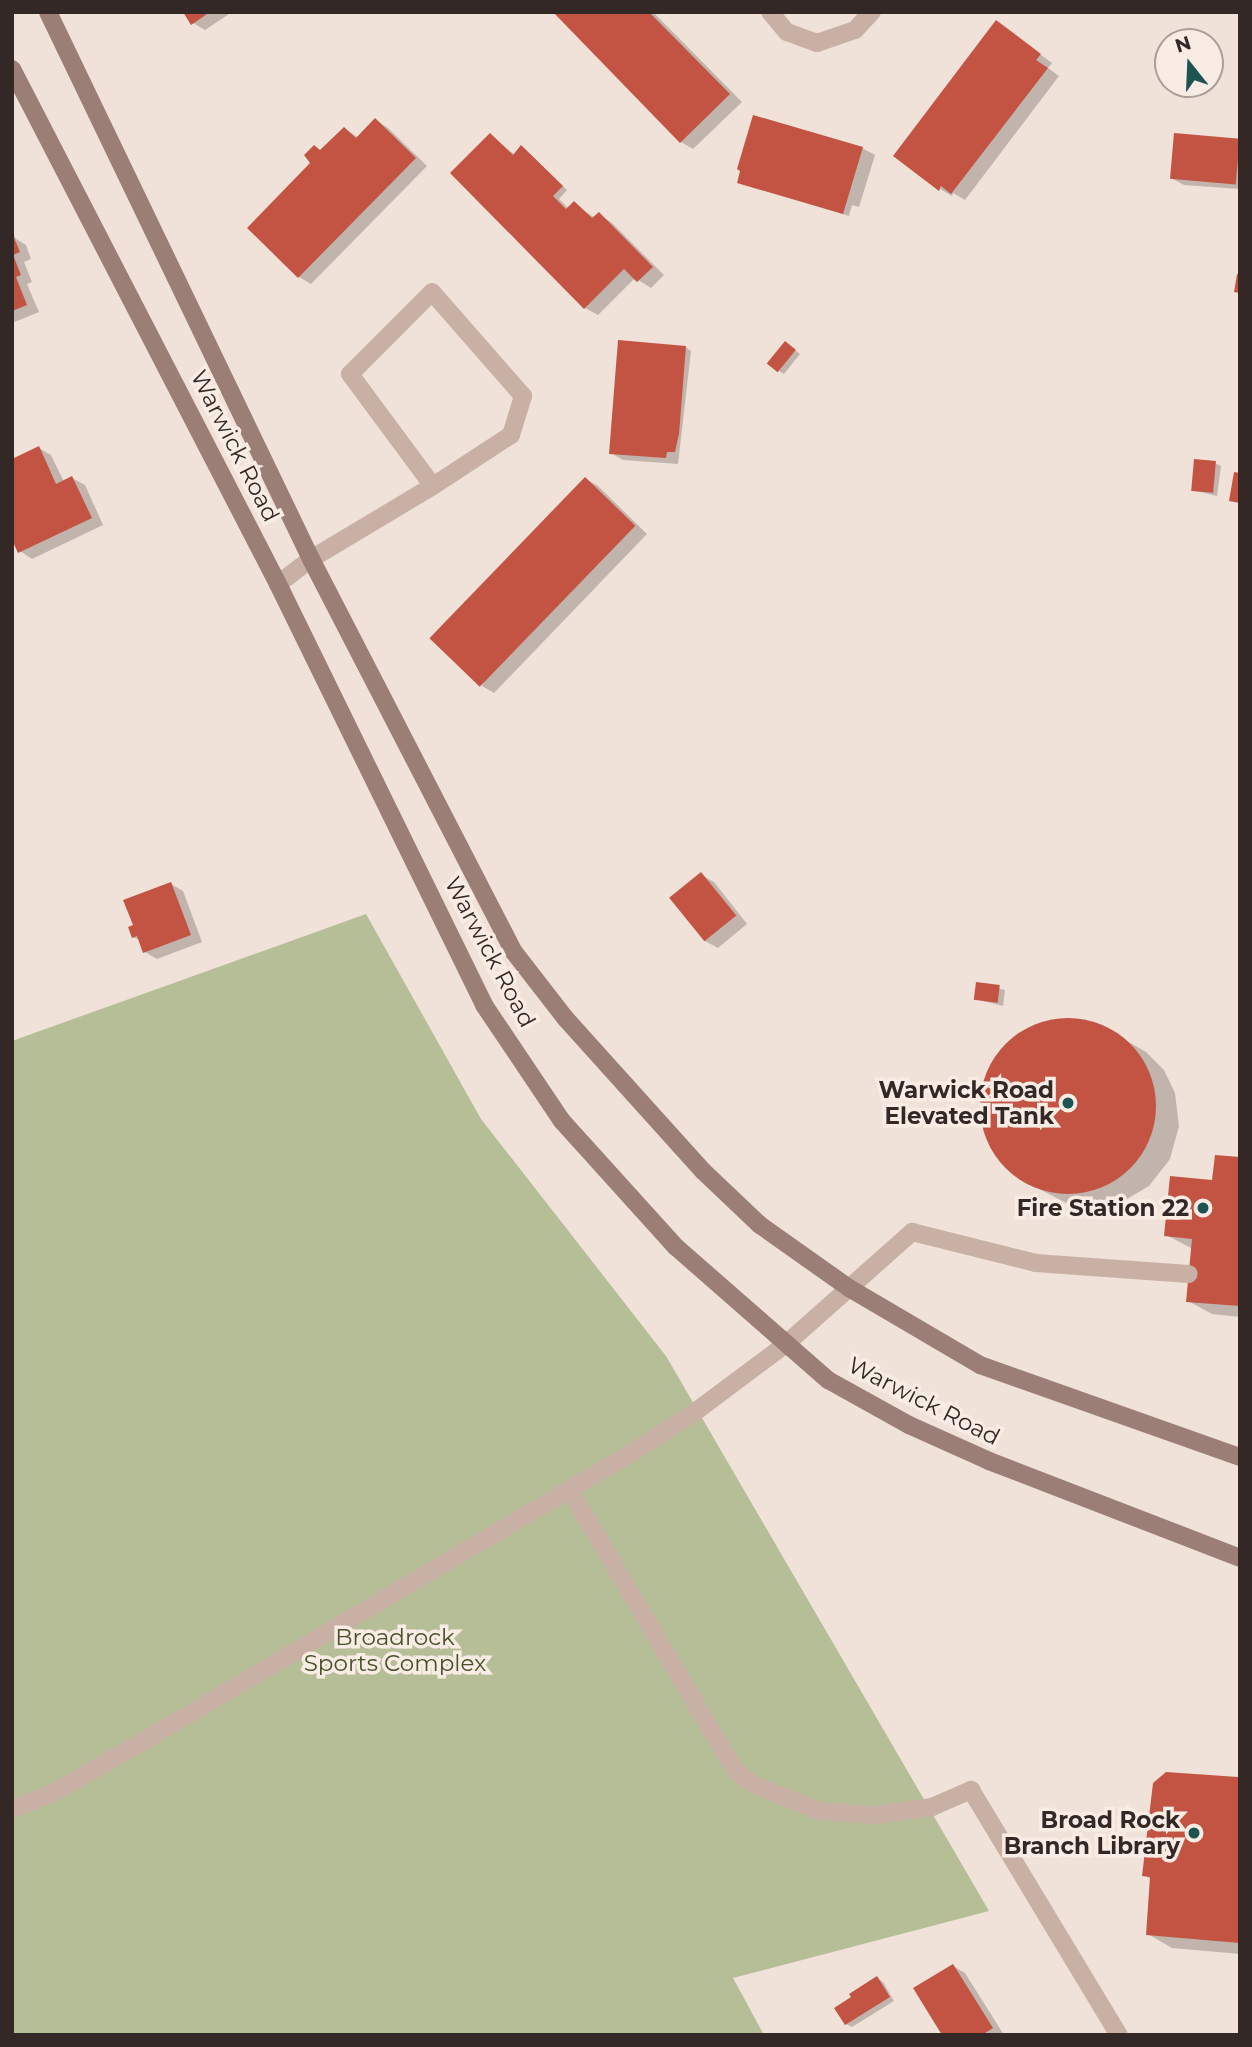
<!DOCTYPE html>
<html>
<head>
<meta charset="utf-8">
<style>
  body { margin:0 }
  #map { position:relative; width:1252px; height:2047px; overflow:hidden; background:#f0e2d8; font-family:Montserrat,sans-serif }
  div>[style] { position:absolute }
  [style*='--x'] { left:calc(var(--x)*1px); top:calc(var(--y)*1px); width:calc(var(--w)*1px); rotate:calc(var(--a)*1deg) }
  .green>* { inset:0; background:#b6be98 }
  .shadow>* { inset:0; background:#0003 }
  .building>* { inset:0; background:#c35443; transform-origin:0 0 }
  .round { border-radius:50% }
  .service>* { height:18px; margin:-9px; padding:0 9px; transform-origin:9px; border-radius:9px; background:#c8b0a4 }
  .minor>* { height:18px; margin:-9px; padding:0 9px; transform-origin:9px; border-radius:9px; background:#c8b0a4 }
  .secondary>* { height:18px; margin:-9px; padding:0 9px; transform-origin:9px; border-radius:9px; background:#9b7f76 }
  .dots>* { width:19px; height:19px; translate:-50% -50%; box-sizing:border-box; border:4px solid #f8ece4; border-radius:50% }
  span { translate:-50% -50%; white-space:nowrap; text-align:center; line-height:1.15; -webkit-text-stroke:7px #f8ece4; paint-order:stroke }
  .street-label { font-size:23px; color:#332826 }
  .poi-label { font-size:23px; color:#332826; font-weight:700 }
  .right { translate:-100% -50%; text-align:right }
  .park-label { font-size:23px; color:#47512a }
  .frame { position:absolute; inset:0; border:14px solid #332826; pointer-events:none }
  .north { position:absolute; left:1154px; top:28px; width:70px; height:70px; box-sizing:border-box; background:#f8ece4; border:2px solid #a99e98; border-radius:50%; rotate:342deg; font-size:19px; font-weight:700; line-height:28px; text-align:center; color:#332826 }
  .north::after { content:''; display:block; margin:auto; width:24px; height:32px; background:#1d5351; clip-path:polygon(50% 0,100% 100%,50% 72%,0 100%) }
</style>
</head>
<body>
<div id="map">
  <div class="green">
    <div style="clip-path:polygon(366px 914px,481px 1119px,666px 1356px,989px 1911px,733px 1978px,764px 2035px,12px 2035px,12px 1041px)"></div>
  </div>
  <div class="shadow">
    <div style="clip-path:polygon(185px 12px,232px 12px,205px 30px,193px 23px)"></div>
    <div style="clip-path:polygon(555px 12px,653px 12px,742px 102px,693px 149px,681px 142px)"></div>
    <div style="clip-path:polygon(1008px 30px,1052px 63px,1048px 68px,1059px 76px,965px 200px,953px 193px,952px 196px,940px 189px)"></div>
    <div style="clip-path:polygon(1175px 84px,1193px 84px,1187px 92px)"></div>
    <div style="clip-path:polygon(376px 120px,388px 128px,427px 166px,311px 284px,299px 277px,313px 163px,345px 129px,359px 138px)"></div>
    <div style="clip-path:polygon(491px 135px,515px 155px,527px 151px,567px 190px,559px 199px,569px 209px,574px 204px,595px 218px,599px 215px,611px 222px,664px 275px,651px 288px,635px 278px,598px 315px,585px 308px)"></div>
    <div style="clip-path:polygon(1240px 140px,1240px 189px,1184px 185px,1171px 178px)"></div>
    <div style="clip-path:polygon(862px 148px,875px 155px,859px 207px,852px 205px,849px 216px,739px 182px,742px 170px)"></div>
    <div style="clip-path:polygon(12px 231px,16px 239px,26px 245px,31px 259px,24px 262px,32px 282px,27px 284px,39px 312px,12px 323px)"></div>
    <div style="clip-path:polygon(685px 347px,691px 351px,678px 464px,623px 460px,611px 453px)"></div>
    <div style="clip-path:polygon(791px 347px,800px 354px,784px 374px,779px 371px)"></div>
    <div style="clip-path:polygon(39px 448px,51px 455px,64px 482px,72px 478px,85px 485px,103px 525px,32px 559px,20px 551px)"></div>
    <div style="clip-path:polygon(1215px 463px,1221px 466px,1217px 496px,1192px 490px)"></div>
    <div style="clip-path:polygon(586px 479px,598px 486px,647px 534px,494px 693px,482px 686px)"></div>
    <div style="clip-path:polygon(701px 875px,714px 882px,747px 924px,718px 948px,705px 941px)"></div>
    <div style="clip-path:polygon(171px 884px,183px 891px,202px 942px,157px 959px,145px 952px,141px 941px,133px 937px)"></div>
    <div style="clip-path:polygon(977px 984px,1005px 990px,1003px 1006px,975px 999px)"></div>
    <div style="clip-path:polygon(1074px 1019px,1099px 1025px,1146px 1052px,1164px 1070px,1175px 1093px,1179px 1126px,1170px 1159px,1149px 1186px,1120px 1203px,1095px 1207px,1068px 1204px,1026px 1182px,1002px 1162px,988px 1141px,981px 1117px,982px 1092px,990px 1067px,1005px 1045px,1025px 1030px,1049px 1021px)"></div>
    <div style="clip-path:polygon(1240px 1159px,1240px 1317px,1212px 1314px,1188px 1301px,1193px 1249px,1166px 1235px)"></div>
    <div style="clip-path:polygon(1238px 1779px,1240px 1954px,1172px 1948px,1148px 1934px,1152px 1880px,1144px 1875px)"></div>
    <div style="clip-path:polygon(953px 1966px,965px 1973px,1004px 2035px,945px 2035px)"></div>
    <div style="clip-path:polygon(877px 1978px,883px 1982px,894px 2001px,852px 2027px,846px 2024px)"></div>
  </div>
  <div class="building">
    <div style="clip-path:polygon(183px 12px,210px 12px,191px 25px)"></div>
    <div style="clip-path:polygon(553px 12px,649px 12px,730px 94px,680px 143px)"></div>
    <div style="clip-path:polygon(996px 20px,1041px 54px,1036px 60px,1048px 68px,951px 194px,941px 186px,939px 191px,893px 156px)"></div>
    <div style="clip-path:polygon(1166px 61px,1168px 63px,1168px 82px,1156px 74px)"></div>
    <div style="clip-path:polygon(753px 115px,863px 147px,843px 214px,737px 183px,740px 171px,737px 169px)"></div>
    <div style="clip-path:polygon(375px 118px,416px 158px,298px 278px,247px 228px,310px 163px,304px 155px,314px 145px,320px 150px,344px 127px,356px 138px)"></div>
    <div style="clip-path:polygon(490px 133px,513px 155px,521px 145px,563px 186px,553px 196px,566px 209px,574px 201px,592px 218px,599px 212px,653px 267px,637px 282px,624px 269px,584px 309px,450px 173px)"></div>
    <div style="left:1174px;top:133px;width:66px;height:46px;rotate:5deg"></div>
    <div style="clip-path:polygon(12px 233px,20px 252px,13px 255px,21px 275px,16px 277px,27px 305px,12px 311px)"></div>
    <div style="clip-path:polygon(1237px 274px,1240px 275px,1240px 293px,1234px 292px)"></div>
    <div style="clip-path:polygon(618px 340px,686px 346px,679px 434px,675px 452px,667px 452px,666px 458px,609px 454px)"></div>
    <div style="left:785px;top:341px;width:14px;height:29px;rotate:39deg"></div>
    <div style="clip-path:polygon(39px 446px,56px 484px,72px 476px,92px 518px,18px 553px,12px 540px,12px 459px)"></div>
    <div style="left:1194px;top:459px;width:22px;height:32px;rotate:5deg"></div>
    <div style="clip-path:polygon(1234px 472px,1240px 473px,1240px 503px,1229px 501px)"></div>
    <div style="left:585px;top:477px;width:70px;height:224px;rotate:44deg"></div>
    <div style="left:701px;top:872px;width:56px;height:41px;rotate:51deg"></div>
    <div style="clip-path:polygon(171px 882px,191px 935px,143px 953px,137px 936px,132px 938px,128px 927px,133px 925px,123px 900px)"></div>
    <div style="left:976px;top:982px;width:24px;height:18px;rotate:7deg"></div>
    <div class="round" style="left:980px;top:1018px;width:176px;height:176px"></div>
    <div style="clip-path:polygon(1215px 1155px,1240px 1157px,1240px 1306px,1186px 1302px,1192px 1239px,1164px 1236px,1170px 1176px,1212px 1180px)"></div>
    <div style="clip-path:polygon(1166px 1772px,1238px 1777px,1240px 1943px,1146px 1935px,1150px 1877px,1142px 1876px,1153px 1783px)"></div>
    <div style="clip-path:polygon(953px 1964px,993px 2028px,982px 2035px,942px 2035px,913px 1988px)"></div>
    <div style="clip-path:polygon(877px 1976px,890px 1997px,845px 2025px,834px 2008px,851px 1997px,849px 1994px)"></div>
  </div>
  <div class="service">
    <div style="--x:278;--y:584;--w:41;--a:-37.1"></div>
    <div style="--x:311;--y:559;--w:142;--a:-30.9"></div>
    <div style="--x:433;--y:486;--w:93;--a:-33.2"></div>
    <div style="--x:511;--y:435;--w:41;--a:-72.9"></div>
    <div style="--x:523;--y:396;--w:138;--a:-131.2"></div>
    <div style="--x:432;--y:292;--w:116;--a:135"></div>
    <div style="--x:350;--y:374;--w:139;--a:53.5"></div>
    <div style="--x:571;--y:1492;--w:323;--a:59.5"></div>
    <div style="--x:735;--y:1770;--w:22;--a:39"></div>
    <div style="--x:752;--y:1784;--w:72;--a:21.9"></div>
    <div style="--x:819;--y:1811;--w:57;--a:4"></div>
    <div style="--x:876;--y:1815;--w:57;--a:-8.1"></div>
    <div style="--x:932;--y:1807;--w:43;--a:-23.6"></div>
    <div style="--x:12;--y:1809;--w:44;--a:-21.3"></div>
    <div style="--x:53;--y:1793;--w:114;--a:-29.9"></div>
    <div style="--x:152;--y:1736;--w:559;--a:-30.56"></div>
    <div style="--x:633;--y:1452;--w:74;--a:-32.8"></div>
    <div style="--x:695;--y:1412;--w:114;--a:-36.8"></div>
    <div style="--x:786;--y:1344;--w:169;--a:-41.6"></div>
    <div style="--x:912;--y:1232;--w:128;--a:14"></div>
    <div style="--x:1036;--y:1263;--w:153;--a:4.1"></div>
  </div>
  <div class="minor">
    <div style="--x:770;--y:12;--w:26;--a:50"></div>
    <div style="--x:787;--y:32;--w:32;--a:20"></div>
    <div style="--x:817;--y:43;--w:40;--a:-18.9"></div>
    <div style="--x:855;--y:30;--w:25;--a:-47"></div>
    <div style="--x:971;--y:1790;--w:286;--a:58.9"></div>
  </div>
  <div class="secondary">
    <div style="--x:48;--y:12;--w:607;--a:64.32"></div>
    <div style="--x:311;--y:559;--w:442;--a:62.7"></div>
    <div style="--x:514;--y:952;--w:85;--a:52.2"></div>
    <div style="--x:566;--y:1019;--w:205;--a:48"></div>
    <div style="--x:703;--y:1171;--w:79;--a:43.5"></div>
    <div style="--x:760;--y:1225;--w:109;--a:35.3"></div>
    <div style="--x:849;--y:1288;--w:152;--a:30.4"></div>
    <div style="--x:980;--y:1365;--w:276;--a:19.5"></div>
    <div style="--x:12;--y:69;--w:580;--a:62.68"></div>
    <div style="--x:278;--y:584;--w:469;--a:63.9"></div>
    <div style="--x:484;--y:1005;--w:140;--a:56.1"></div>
    <div style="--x:562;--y:1121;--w:170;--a:47.9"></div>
    <div style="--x:676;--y:1247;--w:202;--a:41.2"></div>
    <div style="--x:828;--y:1380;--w:93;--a:29.1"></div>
    <div style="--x:909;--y:1425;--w:88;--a:24.2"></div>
    <div style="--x:989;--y:1461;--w:269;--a:21.1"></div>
  </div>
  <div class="dots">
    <div style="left:1068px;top:1103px;background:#1d5351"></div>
    <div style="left:1203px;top:1208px;background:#1d5351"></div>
    <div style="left:1194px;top:1833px;background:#1d5351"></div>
  </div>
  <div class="street-label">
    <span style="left:235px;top:446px;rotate:63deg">Warwick Road</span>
    <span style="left:490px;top:952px;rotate:62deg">Warwick Road</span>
    <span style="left:924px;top:1401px;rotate:27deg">Warwick Road</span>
  </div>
  <div class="poi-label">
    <span class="right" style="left:1054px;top:1103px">Warwick Road<br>Elevated Tank</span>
    <span class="right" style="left:1189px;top:1208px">Fire Station 22</span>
    <span class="right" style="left:1180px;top:1833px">Broad Rock<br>Branch Library</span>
  </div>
  <div class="park-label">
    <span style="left:395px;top:1650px">Broadrock<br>Sports Complex</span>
  </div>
  <div class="frame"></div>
  <div class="north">N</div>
</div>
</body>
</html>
